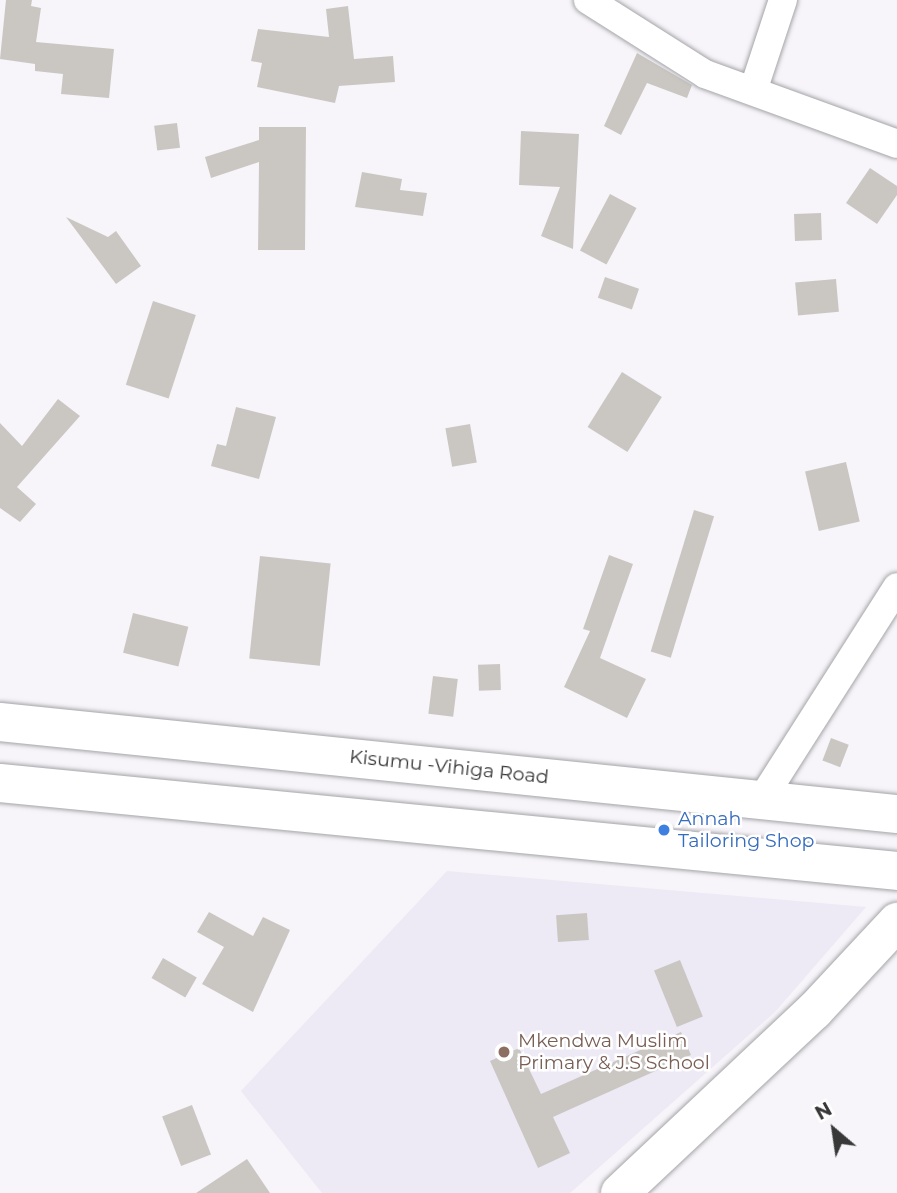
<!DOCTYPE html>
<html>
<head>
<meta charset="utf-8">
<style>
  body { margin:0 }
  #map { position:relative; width:897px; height:1193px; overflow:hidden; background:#f7f5f9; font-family:Montserrat,sans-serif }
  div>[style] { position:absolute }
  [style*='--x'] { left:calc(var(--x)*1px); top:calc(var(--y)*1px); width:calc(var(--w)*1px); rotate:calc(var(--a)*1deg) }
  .built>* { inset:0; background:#ede9f5 }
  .building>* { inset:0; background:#cac7c3; transform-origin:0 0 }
  .roads { filter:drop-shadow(0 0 2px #a5a4a8) drop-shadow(0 0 2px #a5a4a8) }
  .street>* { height:28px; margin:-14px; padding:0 14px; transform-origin:14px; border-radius:14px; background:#fff }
  .secondary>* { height:38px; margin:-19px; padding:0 19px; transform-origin:19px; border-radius:19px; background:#fff }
  .highway>* { height:38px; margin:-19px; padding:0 19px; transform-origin:19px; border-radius:19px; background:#fff }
  .dots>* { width:19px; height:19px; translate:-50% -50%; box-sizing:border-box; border:4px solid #fff; border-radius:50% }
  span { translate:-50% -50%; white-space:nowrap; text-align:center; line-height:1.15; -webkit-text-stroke:5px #fff; paint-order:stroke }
  .street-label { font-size:19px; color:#383839 }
  .shop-label { font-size:19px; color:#366cbe }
  .left { translate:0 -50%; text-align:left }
  .education-label { font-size:19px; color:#785e54 }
  .north { position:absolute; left:799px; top:1095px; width:70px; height:70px; -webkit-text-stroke:5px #fff; paint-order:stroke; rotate:331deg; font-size:19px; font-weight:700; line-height:28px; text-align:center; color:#383839 }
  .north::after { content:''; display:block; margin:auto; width:24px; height:32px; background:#383839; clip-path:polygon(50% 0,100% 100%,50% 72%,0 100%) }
</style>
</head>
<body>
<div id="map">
  <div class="built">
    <div style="clip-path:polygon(447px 871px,866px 907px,775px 1012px,570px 1193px,322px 1193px,241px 1091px)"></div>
  </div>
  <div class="building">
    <div style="clip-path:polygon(6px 0,32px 0,31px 6px,41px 8px,36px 42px,114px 49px,109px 98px,61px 94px,63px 74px,35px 71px,35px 64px,0 59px)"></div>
    <div style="clip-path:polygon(348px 6px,354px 59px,393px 56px,395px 82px,339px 86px,335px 103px,257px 87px,262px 63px,251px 61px,258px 29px,329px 37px,326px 9px)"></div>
    <div style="clip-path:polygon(637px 53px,692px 85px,687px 98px,647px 83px,621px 135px,604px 126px)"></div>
    <div style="left:177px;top:123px;width:25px;height:23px;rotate:83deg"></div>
    <div style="clip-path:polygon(259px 127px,306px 127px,305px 250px,258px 250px,259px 162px,211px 178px,205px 157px,259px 140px)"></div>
    <div style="clip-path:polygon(521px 131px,579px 134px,573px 249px,541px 236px,560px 187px,519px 185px)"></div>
    <div style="clip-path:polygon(870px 168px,897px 186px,897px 195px,877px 224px,846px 203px)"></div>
    <div style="clip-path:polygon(362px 172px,402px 179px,400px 190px,427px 193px,423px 216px,355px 207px)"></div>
    <div style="left:610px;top:194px;width:30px;height:64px;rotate:28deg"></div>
    <div style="left:821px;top:213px;width:27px;height:27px;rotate:88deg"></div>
    <div style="clip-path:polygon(66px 217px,108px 237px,116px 231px,141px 266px,116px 284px)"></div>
    <div style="left:605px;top:277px;width:36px;height:22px;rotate:19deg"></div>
    <div style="left:836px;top:279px;width:33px;height:41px;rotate:85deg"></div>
    <div style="left:153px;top:301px;width:45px;height:88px;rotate:18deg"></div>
    <div style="left:622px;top:372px;width:47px;height:65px;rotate:32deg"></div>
    <div style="clip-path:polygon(58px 399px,80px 416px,17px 487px,36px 504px,20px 522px,0 508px,0 423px,22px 446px)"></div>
    <div style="clip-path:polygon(236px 407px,276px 417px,259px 479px,211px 466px,217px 444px,226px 446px)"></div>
    <div style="left:470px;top:424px;width:39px;height:25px;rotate:80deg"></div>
    <div style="left:846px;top:462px;width:61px;height:42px;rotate:77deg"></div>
    <div style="left:694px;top:510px;width:21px;height:148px;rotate:17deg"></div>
    <div style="clip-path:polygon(609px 555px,633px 564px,600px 658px,646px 679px,627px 718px,564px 687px,590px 631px,583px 629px)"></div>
    <div style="left:260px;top:556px;width:71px;height:103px;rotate:6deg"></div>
    <div style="left:133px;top:613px;width:57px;height:41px;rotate:14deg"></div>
    <div style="left:500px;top:664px;width:26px;height:22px;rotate:88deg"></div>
    <div style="left:433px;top:676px;width:25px;height:38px;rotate:7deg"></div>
    <div style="left:831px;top:738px;width:19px;height:24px;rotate:21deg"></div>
    <div style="clip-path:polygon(209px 912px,253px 936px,263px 917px,290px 930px,253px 1012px,202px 984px,224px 947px,197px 932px)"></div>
    <div style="left:587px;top:913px;width:27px;height:31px;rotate:86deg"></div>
    <div style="left:163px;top:958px;width:39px;height:23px;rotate:30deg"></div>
    <div style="left:680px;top:960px;width:61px;height:28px;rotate:68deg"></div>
    <div style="clip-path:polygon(681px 1032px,691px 1055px,553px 1117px,570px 1153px,538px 1168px,490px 1061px,519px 1048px,541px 1094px)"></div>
    <div style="left:192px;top:1105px;width:53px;height:32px;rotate:69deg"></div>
    <div style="clip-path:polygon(247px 1159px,270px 1193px,196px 1193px)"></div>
  </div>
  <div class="roads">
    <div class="street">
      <div style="--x:588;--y:0;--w:138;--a:32.3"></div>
      <div style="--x:705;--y:74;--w:204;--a:20"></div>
      <div style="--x:753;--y:91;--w:96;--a:-71.8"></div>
      <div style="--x:762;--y:799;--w:251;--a:-57.5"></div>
    </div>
    <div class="secondary">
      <div style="--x:620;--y:1193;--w:266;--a:-43.2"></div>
      <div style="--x:814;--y:1011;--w:122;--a:-47"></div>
    </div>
    <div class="highway">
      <div style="--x:0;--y:722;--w:902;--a:5.86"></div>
      <div style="--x:0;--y:783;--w:901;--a:5.6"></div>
    </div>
  </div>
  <div class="dots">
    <div style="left:664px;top:830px;background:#3f7fe0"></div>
    <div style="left:504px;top:1052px;background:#8d6e63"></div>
  </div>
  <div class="street-label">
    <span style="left:449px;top:767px;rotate:6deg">Kisumu -Vihiga Road</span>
  </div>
  <div class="shop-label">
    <span class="left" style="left:678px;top:830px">Annah<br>Tailoring Shop</span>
  </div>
  <div class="education-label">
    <span class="left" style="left:518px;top:1052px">Mkendwa Muslim<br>Primary &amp; J.S School</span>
  </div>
  <div class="north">N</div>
</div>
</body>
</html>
